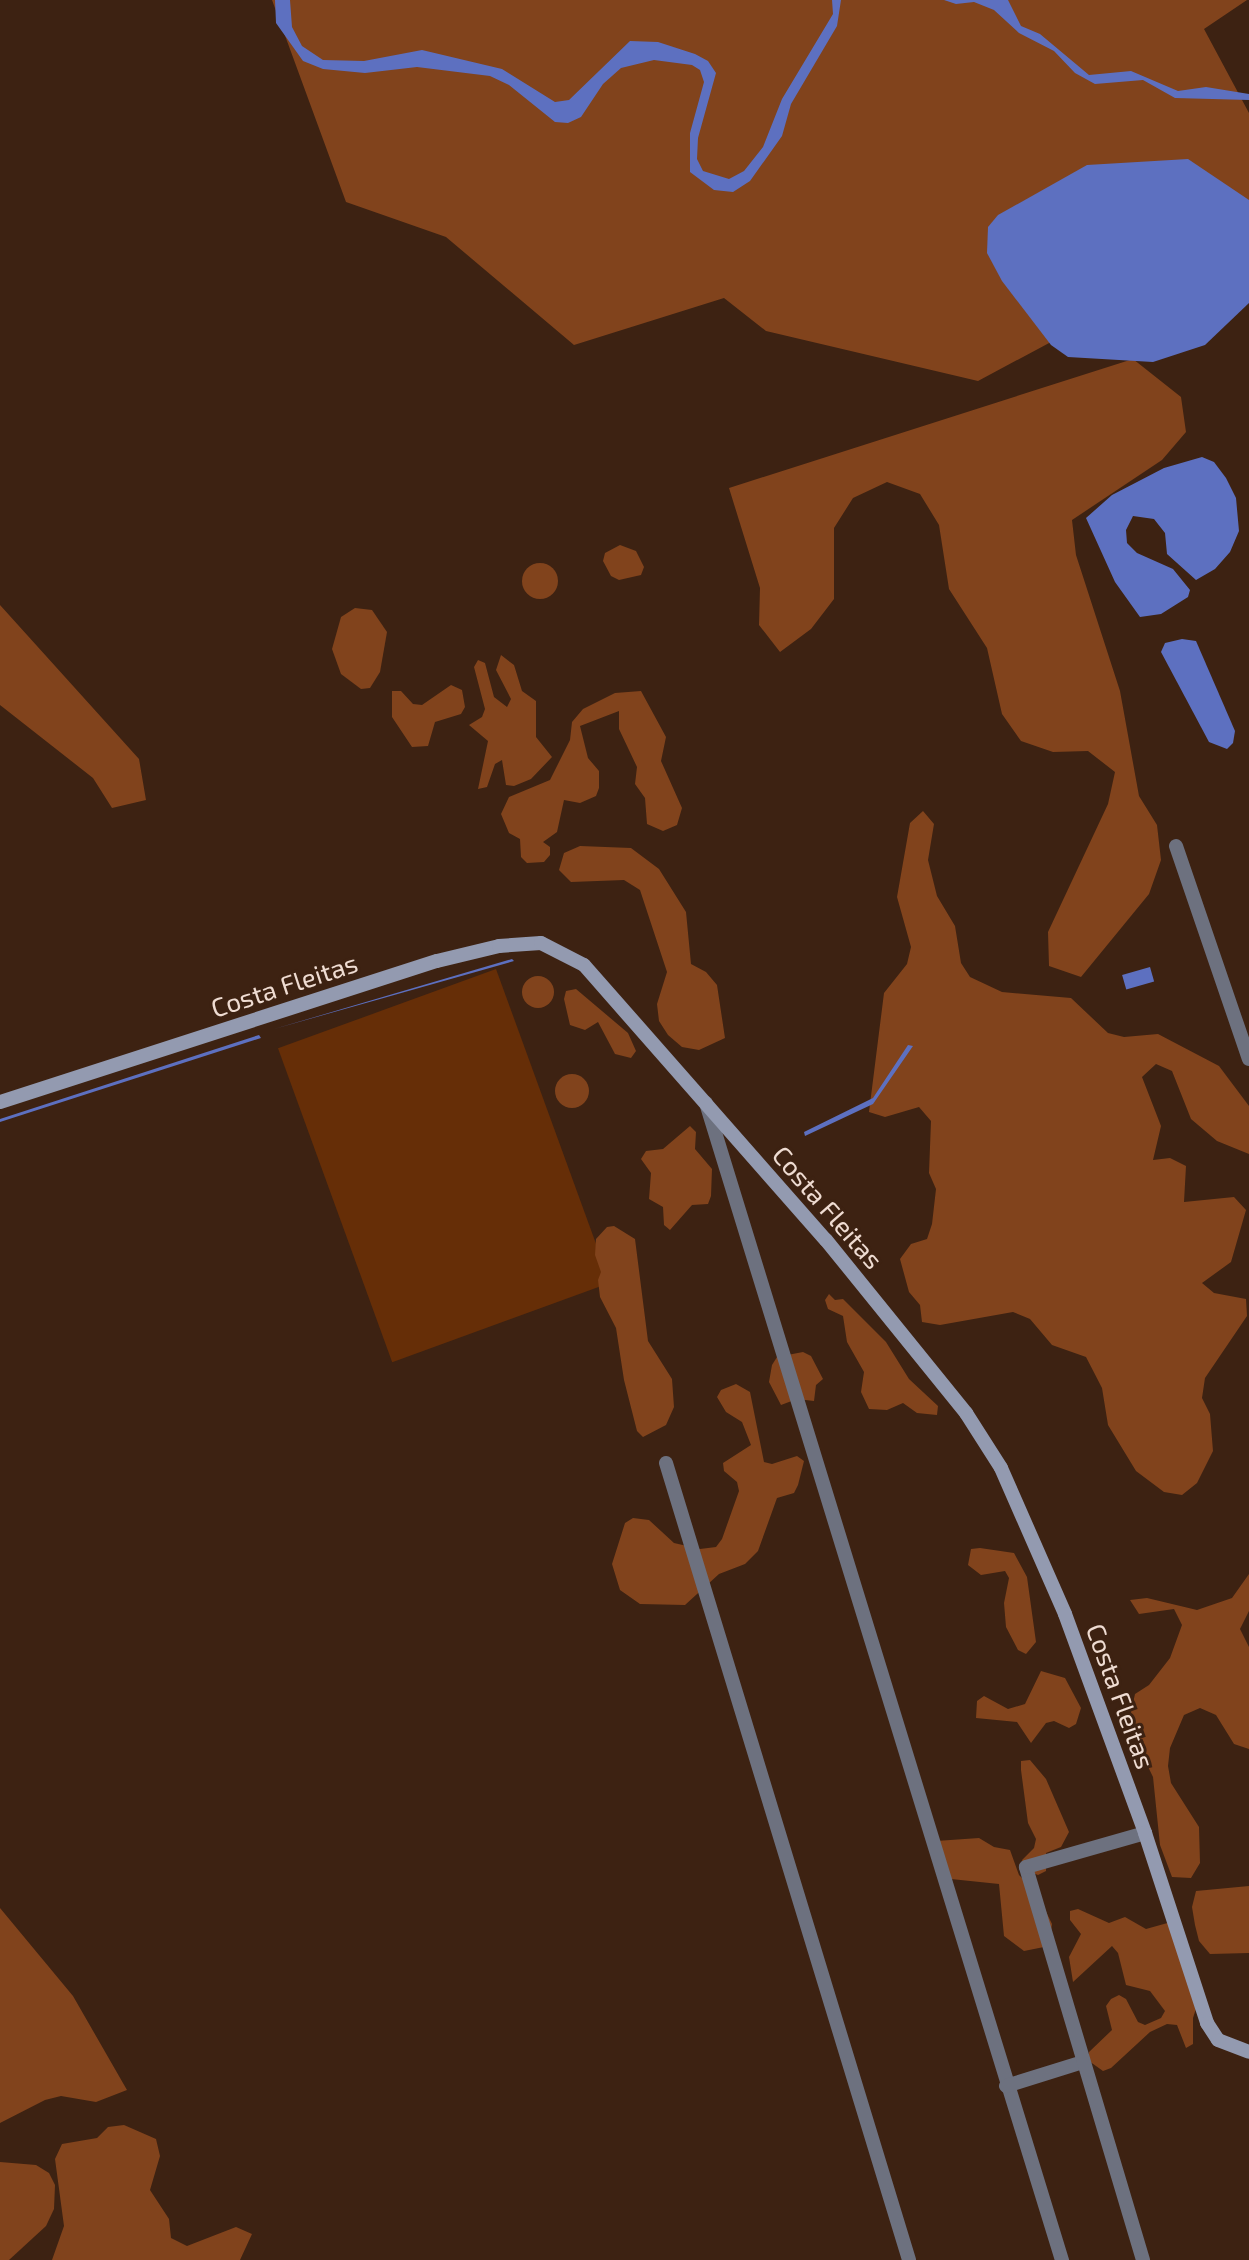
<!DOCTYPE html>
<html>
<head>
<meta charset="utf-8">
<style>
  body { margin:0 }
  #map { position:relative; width:1249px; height:2260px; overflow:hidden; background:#3d2212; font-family:"Exo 2",sans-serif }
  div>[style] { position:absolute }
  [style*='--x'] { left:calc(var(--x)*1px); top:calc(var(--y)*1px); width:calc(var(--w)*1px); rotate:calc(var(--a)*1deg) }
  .green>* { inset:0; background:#662e07; transform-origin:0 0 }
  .forest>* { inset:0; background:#81431c }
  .round { border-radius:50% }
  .water>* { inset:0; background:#5d70c0; transform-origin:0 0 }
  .minor>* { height:14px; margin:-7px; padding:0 7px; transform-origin:7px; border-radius:7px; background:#6d717f }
  .secondary>* { height:14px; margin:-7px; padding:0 7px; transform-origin:7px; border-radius:7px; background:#939ab0 }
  span { translate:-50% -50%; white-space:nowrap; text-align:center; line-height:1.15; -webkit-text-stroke:6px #3d2212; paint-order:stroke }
  .street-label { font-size:26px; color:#efdcd2 }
</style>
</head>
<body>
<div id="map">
  <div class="green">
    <div style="left:496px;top:969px;width:334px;height:232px;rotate:70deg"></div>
  </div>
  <div class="forest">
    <div style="clip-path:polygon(272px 0,1247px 0,1204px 29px,1249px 113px,1249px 236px,978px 381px,766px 331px,724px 298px,574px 345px,446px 237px,346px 202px)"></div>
    <div style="clip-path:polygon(1133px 359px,1181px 397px,1186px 432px,1162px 460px,1072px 520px,1076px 555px,1120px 691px,1139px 796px,1157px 825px,1161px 860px,1149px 894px,1081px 977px,1049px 966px,1048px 932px,1108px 804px,1115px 772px,1088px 751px,1053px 752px,1021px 741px,1002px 714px,987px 648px,949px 589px,939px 525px,920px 494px,887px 482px,853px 498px,834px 528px,834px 599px,811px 629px,780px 652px,759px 625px,760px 588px,729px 488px)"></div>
    <div style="clip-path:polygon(620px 545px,636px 551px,644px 567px,641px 575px,619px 580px,611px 576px,603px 561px,605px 553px)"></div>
    <div class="round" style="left:522px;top:563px;width:36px;height:36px"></div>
    <div style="clip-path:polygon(0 605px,139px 759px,146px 800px,112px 808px,93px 778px,0 705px)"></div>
    <div style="clip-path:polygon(355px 608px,372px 610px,387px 632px,380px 672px,370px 688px,361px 689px,341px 674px,332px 649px,341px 617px)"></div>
    <div style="clip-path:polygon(501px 655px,514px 665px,522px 691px,536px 701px,536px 737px,552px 757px,531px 779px,514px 786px,506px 785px,502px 760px,495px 764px,487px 787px,478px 789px,488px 741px,469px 725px,482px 717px,485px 709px,474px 667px,478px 660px,485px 663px,494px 697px,507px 707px,511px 699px,496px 670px)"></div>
    <div style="clip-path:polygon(451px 685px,462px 690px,465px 707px,461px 714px,435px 722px,428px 746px,412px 747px,392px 717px,392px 691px,401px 691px,413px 704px,422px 705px)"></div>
    <div style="clip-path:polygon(641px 691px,666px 737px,661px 761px,682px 808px,677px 825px,663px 831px,647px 824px,645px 798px,635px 784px,637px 767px,619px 729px,619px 711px,580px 726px,588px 758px,599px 771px,599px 788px,596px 796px,580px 803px,564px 800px,557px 832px,543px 842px,550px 847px,550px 855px,544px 862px,527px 863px,521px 857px,520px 839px,509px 833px,501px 814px,509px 797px,550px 780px,570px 740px,572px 722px,583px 709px,615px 693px)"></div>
    <div style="clip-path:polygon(923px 811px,934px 824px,928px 860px,937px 896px,955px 926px,961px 963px,970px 977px,1002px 992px,1071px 998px,1108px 1033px,1124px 1037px,1158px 1034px,1219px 1066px,1249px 1106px,1249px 1154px,1217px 1141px,1191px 1119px,1172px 1071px,1156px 1064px,1142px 1077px,1161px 1126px,1153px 1160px,1170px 1158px,1186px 1166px,1184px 1202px,1234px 1197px,1246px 1210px,1231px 1262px,1202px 1283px,1214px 1293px,1246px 1299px,1247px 1316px,1205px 1378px,1202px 1398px,1210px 1414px,1213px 1451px,1197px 1483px,1182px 1495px,1164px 1492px,1136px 1471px,1108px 1425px,1102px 1388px,1086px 1357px,1052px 1345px,1030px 1319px,1013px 1312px,940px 1325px,922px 1322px,920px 1305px,909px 1292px,900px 1259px,911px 1244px,927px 1239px,932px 1224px,936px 1189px,929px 1173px,931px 1121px,919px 1107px,885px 1117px,869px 1112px,884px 993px,907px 964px,911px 947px,897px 897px,910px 823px)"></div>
    <div style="clip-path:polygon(580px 846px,631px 848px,659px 869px,686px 912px,691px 964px,706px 972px,717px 985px,725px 1038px,699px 1050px,682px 1047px,668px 1035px,659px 1021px,657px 1004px,667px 972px,640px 890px,624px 880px,571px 882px,559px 870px,564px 853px)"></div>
    <div class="round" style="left:522px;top:976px;width:32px;height:32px"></div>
    <div style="clip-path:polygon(576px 989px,628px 1033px,636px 1051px,631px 1058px,615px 1054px,598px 1022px,585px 1030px,570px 1025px,564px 999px,566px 991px)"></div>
    <div class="round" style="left:555px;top:1074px;width:34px;height:34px"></div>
    <div style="clip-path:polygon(690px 1126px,696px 1132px,695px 1149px,712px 1169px,711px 1196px,708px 1204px,692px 1205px,670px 1230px,664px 1225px,663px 1207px,649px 1199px,651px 1173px,641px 1159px,646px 1151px,663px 1149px)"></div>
    <div style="clip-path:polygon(614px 1226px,635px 1239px,648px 1341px,672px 1379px,674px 1407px,666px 1425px,643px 1437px,637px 1431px,624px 1380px,616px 1328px,600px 1297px,598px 1280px,601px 1272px,595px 1255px,596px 1239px,607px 1227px)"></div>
    <div style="clip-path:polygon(829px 1294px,835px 1300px,843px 1299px,886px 1342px,909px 1379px,938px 1406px,937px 1415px,917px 1413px,903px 1403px,887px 1410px,869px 1409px,861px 1392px,864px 1372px,847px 1342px,843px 1316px,828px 1309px,825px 1300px)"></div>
    <div style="clip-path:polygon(803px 1352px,811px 1356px,823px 1379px,816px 1385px,814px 1401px,797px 1399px,781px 1405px,769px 1382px,772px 1365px,777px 1357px)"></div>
    <div style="clip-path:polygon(736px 1384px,750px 1392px,764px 1462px,772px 1464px,797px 1456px,804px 1461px,798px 1485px,794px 1493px,777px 1498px,758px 1551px,745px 1564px,719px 1574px,685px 1605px,640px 1604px,620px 1590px,612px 1564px,625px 1523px,633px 1518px,649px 1520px,674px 1543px,700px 1549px,716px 1547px,722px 1539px,739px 1491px,737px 1482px,724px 1471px,723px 1463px,751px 1445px,742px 1422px,726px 1412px,717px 1397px,721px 1390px)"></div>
    <div style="clip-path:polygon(980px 1548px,1014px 1553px,1027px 1577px,1036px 1642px,1026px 1654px,1018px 1650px,1006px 1627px,1004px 1603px,1009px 1578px,1005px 1571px,981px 1575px,968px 1565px,971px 1549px)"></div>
    <div style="clip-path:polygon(1249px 1574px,1249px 1611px,1240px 1629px,1249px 1647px,1249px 1749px,1234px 1744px,1216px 1715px,1200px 1708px,1184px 1715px,1170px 1748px,1168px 1766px,1171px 1783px,1199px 1827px,1200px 1863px,1191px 1878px,1172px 1877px,1160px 1845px,1153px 1777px,1138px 1746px,1131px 1712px,1135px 1694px,1149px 1685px,1170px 1658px,1182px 1625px,1174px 1609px,1139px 1614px,1130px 1600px,1147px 1598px,1197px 1610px,1232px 1598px)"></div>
    <div style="clip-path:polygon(1041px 1671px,1065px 1678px,1081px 1708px,1076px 1724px,1069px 1728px,1054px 1721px,1046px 1723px,1031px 1743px,1017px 1722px,976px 1718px,977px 1701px,984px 1696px,1008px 1709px,1025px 1704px)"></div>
    <div style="clip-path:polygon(1030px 1760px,1046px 1779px,1069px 1832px,1061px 1847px,1046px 1853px,1046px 1871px,1038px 1875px,1023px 1869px,1022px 1860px,1034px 1848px,1036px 1839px,1028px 1823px,1021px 1770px,1021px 1761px)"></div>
    <div style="clip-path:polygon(979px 1838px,994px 1847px,1010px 1850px,1019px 1875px,1037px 1893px,1052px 1924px,1049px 1946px,1024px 1951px,1004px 1936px,999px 1884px,951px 1879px,936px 1841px)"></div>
    <div style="clip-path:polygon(1249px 1886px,1249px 1953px,1210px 1954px,1199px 1941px,1195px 1925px,1192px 1907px,1196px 1891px)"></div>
    <div style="clip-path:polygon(0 1908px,73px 1996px,127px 2090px,96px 2102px,61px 2096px,45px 2100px,0 2123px)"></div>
    <div style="clip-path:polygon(1078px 1909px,1109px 1923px,1125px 1917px,1146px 1929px,1171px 1922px,1201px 1993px,1193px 2018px,1193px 2044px,1186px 2048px,1177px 2025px,1167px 2024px,1150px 2032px,1111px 2068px,1103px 2071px,1089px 2061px,1089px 2052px,1112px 2030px,1106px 2006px,1111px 1999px,1119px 1995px,1126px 1999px,1138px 2022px,1145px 2025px,1161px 2018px,1165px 2011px,1150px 1991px,1126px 1985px,1118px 1953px,1112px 1946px,1073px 1982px,1069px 1957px,1081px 1934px,1070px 1920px,1070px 1911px)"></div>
    <div style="clip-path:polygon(124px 2125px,156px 2139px,160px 2156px,150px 2190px,169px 2219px,171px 2238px,187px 2246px,236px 2227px,252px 2234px,240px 2260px,52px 2260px,64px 2226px,55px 2159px,62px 2144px,97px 2138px,108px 2127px)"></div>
    <div style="clip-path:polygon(0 2162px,36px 2165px,49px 2173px,55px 2185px,54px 2209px,46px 2226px,9px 2260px,0 2260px)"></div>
  </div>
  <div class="water">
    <div style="clip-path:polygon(275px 0,290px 0,292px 27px,302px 46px,323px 60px,364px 61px,422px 50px,502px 69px,555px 102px,569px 100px,630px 41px,658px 42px,695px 54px,708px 61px,716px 73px,698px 138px,697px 159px,703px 171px,729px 179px,744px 171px,763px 147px,782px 99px,833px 14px,832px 0,841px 0,837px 26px,791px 104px,782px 136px,750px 181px,733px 192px,714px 190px,690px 172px,690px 133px,704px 82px,700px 70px,692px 65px,654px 60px,621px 68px,603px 84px,581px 117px,568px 123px,555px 122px,509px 85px,490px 76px,417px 67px,365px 73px,323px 69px,303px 61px,276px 23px)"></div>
    <div style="clip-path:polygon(944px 0,1008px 0,1021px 26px,1040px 34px,1089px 75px,1131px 71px,1178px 91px,1206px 87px,1249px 94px,1249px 100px,1175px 98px,1143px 80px,1095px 84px,1075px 73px,1054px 51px,1019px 33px,994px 10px,974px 2px,956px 4px)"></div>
    <div style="clip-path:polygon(1188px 159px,1249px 200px,1249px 303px,1205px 345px,1153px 362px,1068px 357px,1051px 345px,1002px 281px,987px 253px,988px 227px,998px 215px,1087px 165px)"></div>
    <div style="clip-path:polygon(1202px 457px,1214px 462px,1226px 478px,1236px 498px,1239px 531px,1230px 552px,1215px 569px,1196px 580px,1167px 554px,1165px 533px,1154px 519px,1133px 516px,1126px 530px,1127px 543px,1137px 553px,1173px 569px,1190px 590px,1188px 597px,1161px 614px,1140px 617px,1115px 582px,1086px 518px,1112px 495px,1164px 468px)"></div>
    <div style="clip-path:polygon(1182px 639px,1196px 641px,1235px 731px,1233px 743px,1227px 749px,1209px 742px,1161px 652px,1165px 643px)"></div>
    <div style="clip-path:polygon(512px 959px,514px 961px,274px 1029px)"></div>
    <div style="left:1150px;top:967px;width:15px;height:29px;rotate:74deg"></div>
    <div style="clip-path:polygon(259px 1035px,261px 1038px,0 1122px,0 1119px)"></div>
    <div style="clip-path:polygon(908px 1045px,913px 1046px,873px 1104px,805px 1136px,804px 1132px,873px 1098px)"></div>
  </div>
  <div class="minor">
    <div style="--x:1176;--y:846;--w:225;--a:71.1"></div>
    <div style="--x:706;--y:1103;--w:1211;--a:72.9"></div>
    <div style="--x:666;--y:1463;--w:833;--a:73.04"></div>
    <div style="--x:1006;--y:2086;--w:81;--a:-17.3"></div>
    <div style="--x:1143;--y:2260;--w:410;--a:-106.6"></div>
    <div style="--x:1026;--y:1867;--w:124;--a:-15.9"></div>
  </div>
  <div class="secondary">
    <div style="--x:0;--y:1102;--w:459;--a:-17.9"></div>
    <div style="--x:437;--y:961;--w:64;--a:-13.6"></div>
    <div style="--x:499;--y:946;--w:42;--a:-4.1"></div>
    <div style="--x:541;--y:943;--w:48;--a:27.1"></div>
    <div style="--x:584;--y:965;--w:366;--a:48.7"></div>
    <div style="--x:826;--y:1240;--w:223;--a:51"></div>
    <div style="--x:966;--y:1413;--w:65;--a:57.5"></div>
    <div style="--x:1001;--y:1468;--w:159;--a:66.3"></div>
    <div style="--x:1065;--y:1614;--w:233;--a:69.9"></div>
    <div style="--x:1145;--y:1833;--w:200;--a:71.9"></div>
    <div style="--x:1207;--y:2023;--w:20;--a:57"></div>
    <div style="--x:1218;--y:2040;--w:33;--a:21"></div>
  </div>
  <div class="street-label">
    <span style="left:284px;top:985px;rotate:-18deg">Costa Fleitas</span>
    <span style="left:828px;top:1207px;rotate:49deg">Costa Fleitas</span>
    <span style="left:1121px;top:1696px;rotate:70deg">Costa Fleitas</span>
  </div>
</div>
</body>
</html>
